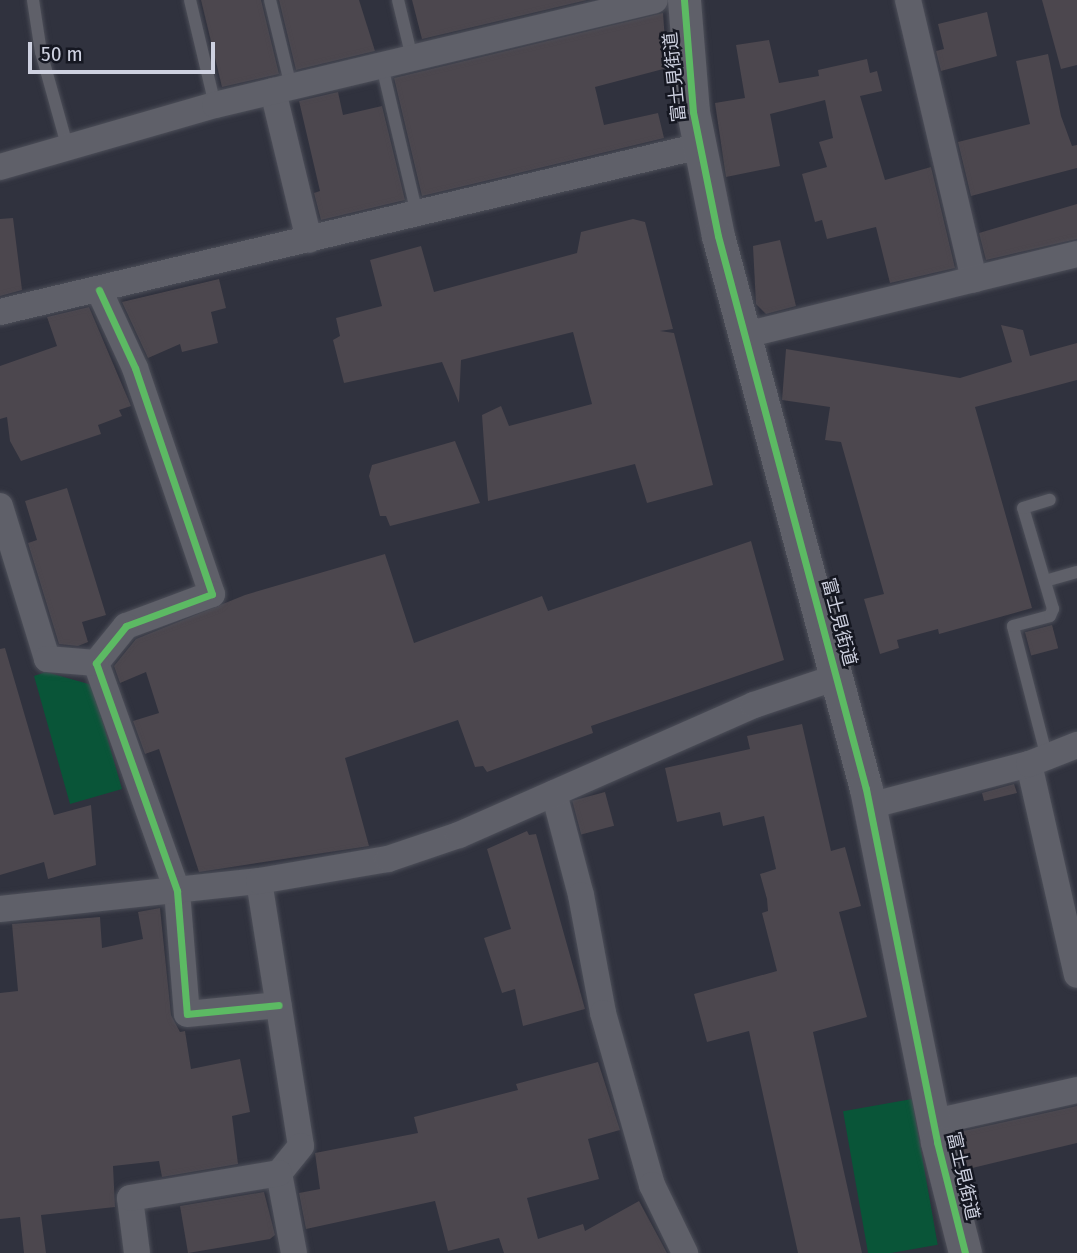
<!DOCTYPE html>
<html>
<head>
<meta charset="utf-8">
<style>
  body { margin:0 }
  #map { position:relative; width:1077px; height:1253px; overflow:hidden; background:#30323e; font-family:"Fira Sans Condensed","Noto Sans JP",sans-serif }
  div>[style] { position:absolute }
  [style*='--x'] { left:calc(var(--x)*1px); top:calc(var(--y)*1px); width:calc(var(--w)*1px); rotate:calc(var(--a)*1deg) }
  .green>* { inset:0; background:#095538; transform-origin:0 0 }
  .building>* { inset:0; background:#4c474e; transform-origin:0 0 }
  .roads { filter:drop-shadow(0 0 2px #4d4f59) drop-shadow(0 0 2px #4d4f59) }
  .service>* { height:12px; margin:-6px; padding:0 6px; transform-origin:6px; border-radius:6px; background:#5f6069 }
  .minor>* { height:26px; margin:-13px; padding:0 13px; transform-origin:13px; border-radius:13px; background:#5f6069 }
  .tertiary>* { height:33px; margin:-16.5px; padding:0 16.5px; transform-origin:16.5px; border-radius:16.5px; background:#5f6069 }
  .cycleway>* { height:7px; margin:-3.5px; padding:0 3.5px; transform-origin:3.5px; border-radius:3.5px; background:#5cba63 }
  span { translate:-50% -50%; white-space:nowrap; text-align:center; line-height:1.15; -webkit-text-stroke:5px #151721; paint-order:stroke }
  .street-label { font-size:18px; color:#ced1e0 }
  .scale { position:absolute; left:28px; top:42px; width:187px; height:32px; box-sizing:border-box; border:4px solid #ced1e0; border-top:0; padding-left:9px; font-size:21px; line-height:24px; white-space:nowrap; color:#ced1e0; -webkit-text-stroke:5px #151721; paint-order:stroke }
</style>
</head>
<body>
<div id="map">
  <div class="green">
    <div style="clip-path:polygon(46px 672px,92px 685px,122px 789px,70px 804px,34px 676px)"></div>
    <div style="left:912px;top:1099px;width:148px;height:70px;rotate:80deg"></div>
  </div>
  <div class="building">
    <div style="clip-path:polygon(201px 0,261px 0,279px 74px,222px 87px)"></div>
    <div style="clip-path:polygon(279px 0,359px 0,375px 51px,296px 70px)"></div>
    <div style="clip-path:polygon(412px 0,587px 0,422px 39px)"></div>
    <div style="clip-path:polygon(1042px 0,1077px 0,1077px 65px,1061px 69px)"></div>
    <div style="clip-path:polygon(987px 12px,997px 56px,941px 71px,936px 51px,944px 49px,938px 24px)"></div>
    <div style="clip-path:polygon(663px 13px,667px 68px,595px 87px,604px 125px,658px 113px,664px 138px,422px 196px,394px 78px)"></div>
    <div style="clip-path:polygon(769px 40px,779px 83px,819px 76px,818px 70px,867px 59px,870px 73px,877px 71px,882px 91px,860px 96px,885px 180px,931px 167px,955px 268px,890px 283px,876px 227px,827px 239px,822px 220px,815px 222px,802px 174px,827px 167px,819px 142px,833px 138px,825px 100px,770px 114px,780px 166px,726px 177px,715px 103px,745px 98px,736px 45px)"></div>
    <div style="clip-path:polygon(1048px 54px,1061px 116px,1072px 146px,1077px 145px,1077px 168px,971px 196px,958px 142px,1030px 124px,1016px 61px)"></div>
    <div style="clip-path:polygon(338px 92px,343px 115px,382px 106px,405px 200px,321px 220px,314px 193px,320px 191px,299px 101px)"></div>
    <div style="clip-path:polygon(1077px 204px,1077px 239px,986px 260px,979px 233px)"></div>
    <div style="clip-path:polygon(13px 218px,22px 290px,0 296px,0 219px)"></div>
    <div style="clip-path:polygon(633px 219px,645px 222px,673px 329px,660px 331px,674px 333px,713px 485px,647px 503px,635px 464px,488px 501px,482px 415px,501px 406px,509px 426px,592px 404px,573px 332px,461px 360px,459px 403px,442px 362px,344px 383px,333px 340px,340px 336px,336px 318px,382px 306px,370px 260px,421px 246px,434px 292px,577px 253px,581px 232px)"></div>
    <div style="clip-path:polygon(780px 240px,796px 306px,766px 314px,756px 304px,753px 246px)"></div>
    <div style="clip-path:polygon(219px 279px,226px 308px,211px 312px,218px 343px,182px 352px,180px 344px,148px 358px,122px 302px)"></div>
    <div style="clip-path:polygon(89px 307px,131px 406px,119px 410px,122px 416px,98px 425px,101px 434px,21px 461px,10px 441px,7px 417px,0 419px,0 366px,57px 346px,47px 317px)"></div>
    <div style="clip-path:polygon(1001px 325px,1023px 330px,1030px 356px,1077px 343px,1077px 380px,975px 407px,1032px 608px,939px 634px,938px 629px,897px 640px,899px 648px,880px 654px,864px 599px,884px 594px,841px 442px,825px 440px,830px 407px,782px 400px,786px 349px,960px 378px,1012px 362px)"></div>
    <div style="clip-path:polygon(455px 441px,480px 503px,390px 526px,386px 516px,380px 516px,369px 476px,372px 465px)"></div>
    <div style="clip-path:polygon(67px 488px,106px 615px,82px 622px,88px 642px,78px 646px,59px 644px,28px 543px,37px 540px,25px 501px)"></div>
    <div style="clip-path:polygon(751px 541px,784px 660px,591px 726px,593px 733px,487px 772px,483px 766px,475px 767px,458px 720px,345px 758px,369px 846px,199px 872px,159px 749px,145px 754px,133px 721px,159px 713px,146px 672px,120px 683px,114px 666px,136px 639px,245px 595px,385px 554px,414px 643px,542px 596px,548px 611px)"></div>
    <div style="left:1052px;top:625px;width:24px;height:28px;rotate:75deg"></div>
    <div style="clip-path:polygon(5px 648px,54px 815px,91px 805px,96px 865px,48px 879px,44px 862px,0 875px,0 649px)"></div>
    <div style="clip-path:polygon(802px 724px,831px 851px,845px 847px,861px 906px,839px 912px,867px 1017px,813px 1032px,862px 1253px,798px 1253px,749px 1031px,707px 1042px,694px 994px,777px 971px,762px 913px,768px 911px,767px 899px,760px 874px,776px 869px,764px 816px,723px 826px,720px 812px,677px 822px,665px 768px,750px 749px,747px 736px)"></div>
    <div style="clip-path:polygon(1014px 784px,1017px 793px,984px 801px,982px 793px)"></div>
    <div style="left:605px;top:792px;width:35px;height:34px;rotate:75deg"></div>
    <div style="clip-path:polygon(527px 831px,529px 835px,536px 834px,585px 1009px,523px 1026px,515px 989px,502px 993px,484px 938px,511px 929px,487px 849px)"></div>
    <div style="clip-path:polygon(160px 908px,171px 1015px,180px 1032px,185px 1031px,191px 1069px,240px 1059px,250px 1112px,232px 1116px,238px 1164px,162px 1177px,159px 1161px,113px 1166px,115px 1207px,41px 1215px,46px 1253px,24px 1253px,20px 1217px,0 1219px,0 993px,18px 991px,12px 924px,100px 917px,102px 948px,143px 939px,138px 912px)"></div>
    <div style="clip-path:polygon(598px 1062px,620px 1130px,588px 1139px,599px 1179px,527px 1198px,538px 1239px,583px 1224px,585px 1231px,639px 1201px,667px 1253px,504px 1253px,499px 1238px,448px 1251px,435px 1201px,306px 1229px,299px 1193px,320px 1189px,315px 1153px,418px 1133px,414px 1117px,518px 1090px,516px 1084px)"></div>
    <div style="clip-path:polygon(1077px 1106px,1077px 1143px,964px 1170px,956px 1139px,959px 1132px)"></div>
    <div style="clip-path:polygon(264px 1192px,275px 1235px,270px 1239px,188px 1253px,180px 1206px)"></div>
  </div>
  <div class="roads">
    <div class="service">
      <div style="--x:33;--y:0;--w:53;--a:81.3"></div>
      <div style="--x:41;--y:52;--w:101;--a:74.4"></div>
      <div style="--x:190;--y:0;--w:108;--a:76.6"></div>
      <div style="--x:270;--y:0;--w:89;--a:76.4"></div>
      <div style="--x:398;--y:0;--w:60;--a:76.4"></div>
      <div style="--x:382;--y:66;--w:152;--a:76.7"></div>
      <div style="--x:1045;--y:581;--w:33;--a:-16"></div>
      <div style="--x:1046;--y:754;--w:132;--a:-104.5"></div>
      <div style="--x:1013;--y:626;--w:38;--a:-15"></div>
      <div style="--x:1050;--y:616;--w:8;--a:-67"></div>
      <div style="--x:1053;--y:609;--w:105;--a:-106.5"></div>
      <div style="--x:1023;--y:508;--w:28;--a:-17"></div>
    </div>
    <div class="minor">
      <div style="--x:908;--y:0;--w:287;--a:76.7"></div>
      <div style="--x:273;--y:91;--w:153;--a:76.4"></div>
      <div style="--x:0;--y:167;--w:224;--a:-16.1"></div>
      <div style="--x:215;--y:105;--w:452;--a:-13.4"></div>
      <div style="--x:99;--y:290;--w:86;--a:65.2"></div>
      <div style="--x:135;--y:368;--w:239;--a:71.2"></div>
      <div style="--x:212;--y:594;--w:92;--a:159.6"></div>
      <div style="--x:126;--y:626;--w:48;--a:129"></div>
      <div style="--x:96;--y:663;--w:242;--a:70.4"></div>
      <div style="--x:177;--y:891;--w:123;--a:85.4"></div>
      <div style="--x:187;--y:1014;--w:92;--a:-5.6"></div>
      <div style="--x:0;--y:312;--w:719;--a:-13.34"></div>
      <div style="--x:745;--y:335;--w:342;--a:-13.7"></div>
      <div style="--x:0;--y:506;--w:160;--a:72.9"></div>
      <div style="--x:47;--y:659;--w:49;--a:4.7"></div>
      <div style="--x:1029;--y:764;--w:216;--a:77.2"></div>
      <div style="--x:554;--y:793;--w:106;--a:75.2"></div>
      <div style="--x:581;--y:895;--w:120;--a:79.4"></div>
      <div style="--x:603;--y:1013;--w:179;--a:74.1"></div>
      <div style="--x:652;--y:1185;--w:76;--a:64.1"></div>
      <div style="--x:869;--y:806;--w:165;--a:-14.7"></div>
      <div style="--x:1029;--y:764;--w:52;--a:-21.6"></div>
      <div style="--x:259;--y:881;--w:268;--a:81"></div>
      <div style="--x:301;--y:1146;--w:35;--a:129"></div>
      <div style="--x:279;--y:1173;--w:81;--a:79.4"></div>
      <div style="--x:0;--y:909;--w:261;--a:-6.2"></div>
      <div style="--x:259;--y:881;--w:131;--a:-9.7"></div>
      <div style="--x:388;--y:859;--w:75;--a:-18.7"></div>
      <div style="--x:459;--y:835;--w:322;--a:-23.8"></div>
      <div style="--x:754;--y:705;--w:88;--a:-18.6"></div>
      <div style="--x:934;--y:1122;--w:147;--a:-12.6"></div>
      <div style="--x:137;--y:1253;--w:55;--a:-97.3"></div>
      <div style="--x:130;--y:1198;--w:151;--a:-9.5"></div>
    </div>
    <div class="tertiary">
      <div style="--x:684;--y:0;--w:112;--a:85.4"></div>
      <div style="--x:693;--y:112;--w:126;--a:78.6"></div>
      <div style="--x:718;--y:236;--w:572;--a:75.02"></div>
      <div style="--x:866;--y:789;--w:360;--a:78.6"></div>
      <div style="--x:937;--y:1142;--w:114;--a:75.8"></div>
    </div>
  </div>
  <div class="cycleway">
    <div style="--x:684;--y:0;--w:112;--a:85.4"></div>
    <div style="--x:693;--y:112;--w:126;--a:78.6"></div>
    <div style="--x:718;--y:236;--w:572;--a:75.02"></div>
    <div style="--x:866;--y:789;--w:360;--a:78.6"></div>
    <div style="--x:937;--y:1142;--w:114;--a:75.8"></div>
    <div style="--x:99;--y:290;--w:86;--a:65.2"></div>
    <div style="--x:135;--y:368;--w:239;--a:71.2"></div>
    <div style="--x:212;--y:594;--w:92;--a:159.6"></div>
    <div style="--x:126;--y:626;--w:48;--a:129"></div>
    <div style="--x:96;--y:663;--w:242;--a:70.4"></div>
    <div style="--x:177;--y:891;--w:123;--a:85.4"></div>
    <div style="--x:187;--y:1014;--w:92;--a:-5.6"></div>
  </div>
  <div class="street-label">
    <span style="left:675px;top:77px;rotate:-96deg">富士見街道</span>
    <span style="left:839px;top:622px;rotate:75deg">富士見街道</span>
    <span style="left:963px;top:1176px;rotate:77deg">富士見街道</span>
  </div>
  <div class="scale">50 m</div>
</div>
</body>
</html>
